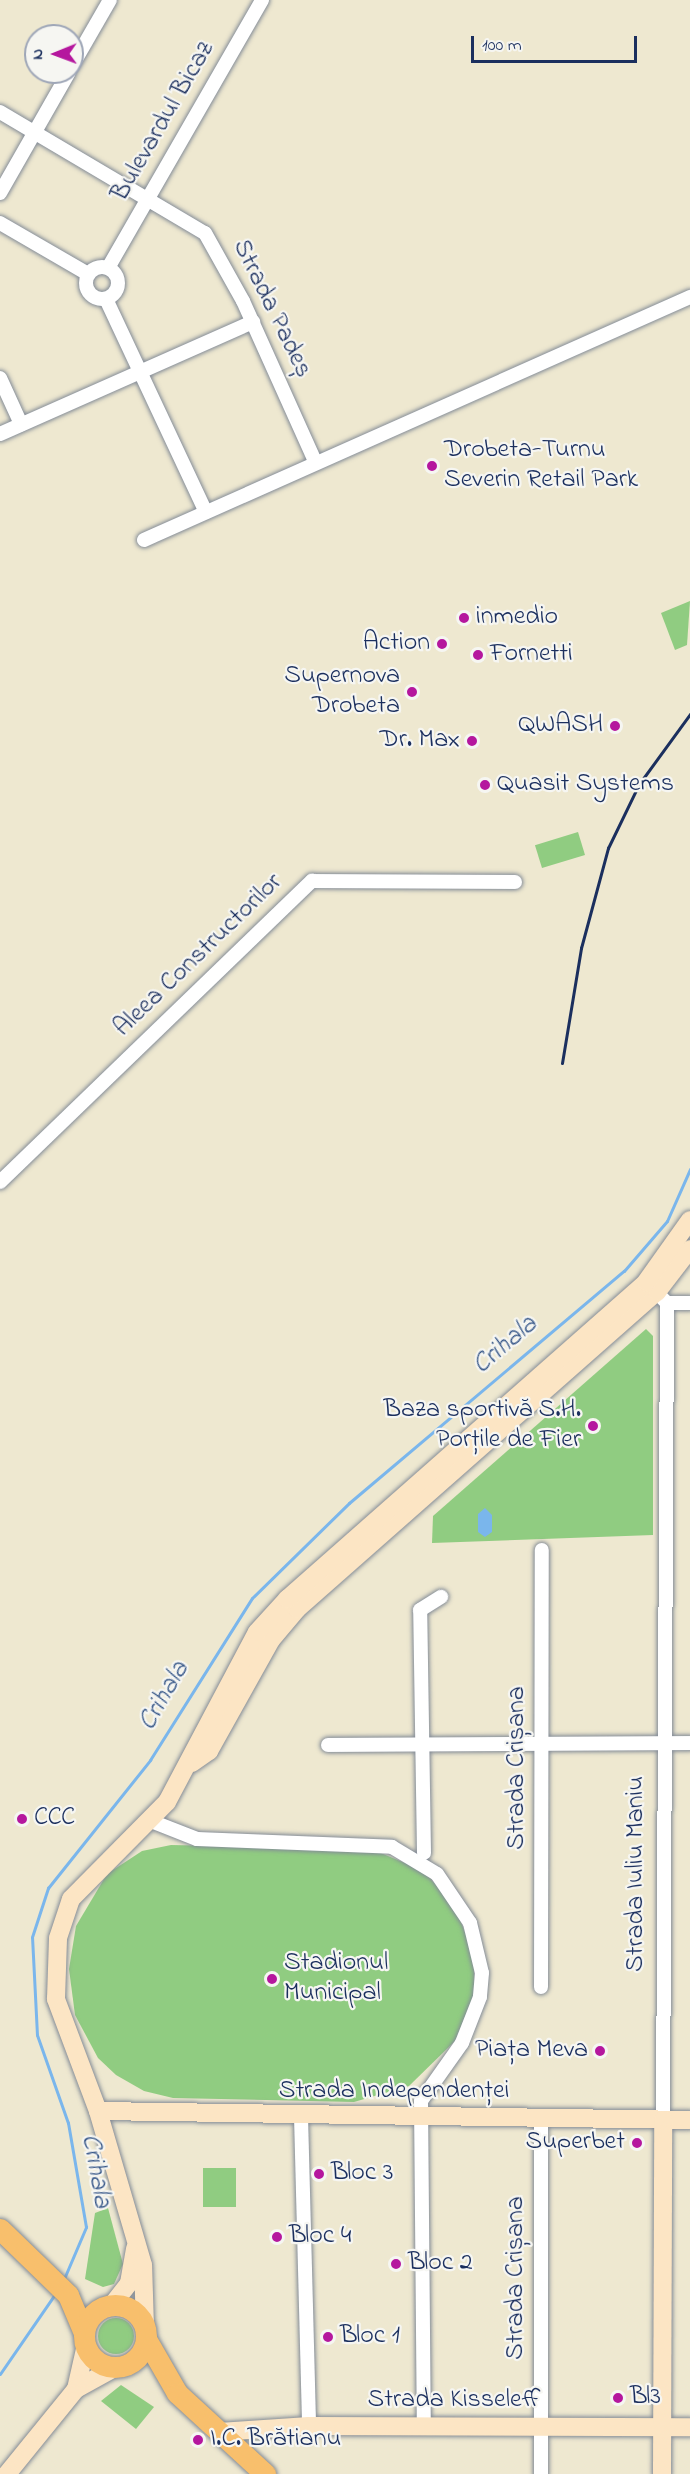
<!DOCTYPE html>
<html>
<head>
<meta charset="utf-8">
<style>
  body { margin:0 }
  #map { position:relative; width:690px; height:2474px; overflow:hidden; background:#eee8d0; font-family:"Indie Flower",sans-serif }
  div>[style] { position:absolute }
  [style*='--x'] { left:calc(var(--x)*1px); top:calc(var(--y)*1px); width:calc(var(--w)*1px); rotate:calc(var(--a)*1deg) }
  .green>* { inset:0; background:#90cc81; transform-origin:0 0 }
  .round { border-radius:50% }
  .water>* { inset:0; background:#7ab6ec }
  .stream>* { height:3px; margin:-1.5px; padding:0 1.5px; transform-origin:1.5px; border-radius:1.5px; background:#7ab6ec }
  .roads { filter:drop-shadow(0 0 2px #848c97) drop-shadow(0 0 2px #848c97) }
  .street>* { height:14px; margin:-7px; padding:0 7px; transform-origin:7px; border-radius:7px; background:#fff }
  .street>.ring { margin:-7px; padding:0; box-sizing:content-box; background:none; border:14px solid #fff; border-radius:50% }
  .secondary>* { height:18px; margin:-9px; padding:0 9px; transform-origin:9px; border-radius:9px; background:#fce5c4 }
  .primary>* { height:21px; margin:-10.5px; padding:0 10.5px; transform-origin:10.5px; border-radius:10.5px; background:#f8bf6c }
  .primary>.ring { margin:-10.5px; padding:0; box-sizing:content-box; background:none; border:21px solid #f8bf6c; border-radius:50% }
  .rail>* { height:3px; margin:-1.5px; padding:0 1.5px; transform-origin:1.5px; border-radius:1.5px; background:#1b2f5e }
  .dots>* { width:16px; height:16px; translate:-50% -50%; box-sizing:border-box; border:3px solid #f6f6f2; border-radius:50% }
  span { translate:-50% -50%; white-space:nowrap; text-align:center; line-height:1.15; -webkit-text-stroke:4.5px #f6f6f2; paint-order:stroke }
  .street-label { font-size:26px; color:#1b2f5e }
  .poi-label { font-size:26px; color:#1b2f5e }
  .left { translate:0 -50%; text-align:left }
  .right { translate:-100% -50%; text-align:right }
  .water-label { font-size:27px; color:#385889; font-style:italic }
  .north { position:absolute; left:24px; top:24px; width:60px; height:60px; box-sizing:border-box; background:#f6f6f2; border:2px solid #9ea6b7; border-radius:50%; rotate:269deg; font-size:16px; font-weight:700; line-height:24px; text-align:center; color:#1b2f5e }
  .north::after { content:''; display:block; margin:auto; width:21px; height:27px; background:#b5179e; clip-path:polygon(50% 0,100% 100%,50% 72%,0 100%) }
  .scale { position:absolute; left:471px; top:36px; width:166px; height:27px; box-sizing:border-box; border:3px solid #1b2f5e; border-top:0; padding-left:8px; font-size:18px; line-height:21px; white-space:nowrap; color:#1b2f5e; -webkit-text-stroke:4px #f6f6f2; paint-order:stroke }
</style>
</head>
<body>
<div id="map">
  <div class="green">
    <div style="clip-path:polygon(690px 601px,687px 645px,675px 650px,661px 613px)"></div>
    <div style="left:578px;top:832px;width:24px;height:45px;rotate:73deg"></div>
    <div style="clip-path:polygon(646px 1329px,653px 1336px,653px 1535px,432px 1543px,433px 1516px)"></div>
    <div style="clip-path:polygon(171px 1845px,371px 1849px,422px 1870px,454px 1904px,474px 1956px,474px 1995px,455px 2041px,409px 2086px,354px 2102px,173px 2098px,144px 2091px,116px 2075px,98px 2058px,75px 2015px,69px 1969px,76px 1926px,107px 1874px,142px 1851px)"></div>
    <div style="left:203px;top:2168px;width:33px;height:39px"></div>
    <div style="clip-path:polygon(108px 2208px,123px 2264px,114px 2284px,103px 2287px,85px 2279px,95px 2213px)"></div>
    <div class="round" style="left:98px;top:2318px;width:36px;height:36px"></div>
    <div style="clip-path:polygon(121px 2385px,154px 2407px,136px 2429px,101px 2401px)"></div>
  </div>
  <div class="water">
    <div style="clip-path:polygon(485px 1508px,492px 1515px,492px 1532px,485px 1537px,478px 1532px,478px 1514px)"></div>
  </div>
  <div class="stream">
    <div style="--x:63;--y:2281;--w:59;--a:-66.9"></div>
    <div style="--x:86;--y:2227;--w:106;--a:-99.8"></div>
    <div style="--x:68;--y:2123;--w:93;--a:-109.4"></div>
    <div style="--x:37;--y:2035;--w:98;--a:-92.9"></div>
    <div style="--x:32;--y:1937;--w:52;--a:-71.9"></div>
    <div style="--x:48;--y:1888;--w:164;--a:-51.4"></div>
    <div style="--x:150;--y:1760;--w:191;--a:-57.8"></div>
    <div style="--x:252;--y:1598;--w:136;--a:-44.4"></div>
    <div style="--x:349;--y:1503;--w:360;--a:-40.2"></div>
    <div style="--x:624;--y:1271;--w:66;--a:-49.3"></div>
    <div style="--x:667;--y:1221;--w:57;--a:-66.1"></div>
    <div style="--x:0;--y:2374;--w:97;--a:-55.5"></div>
  </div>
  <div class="roads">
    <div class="street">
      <div style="--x:72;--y:66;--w:76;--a:-60.1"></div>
      <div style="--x:0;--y:112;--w:238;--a:30.6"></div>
      <div style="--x:205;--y:233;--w:78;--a:60.8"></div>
      <div style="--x:243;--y:301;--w:175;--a:65.8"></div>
      <div style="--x:0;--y:193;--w:139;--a:-60.3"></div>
      <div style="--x:0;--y:223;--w:102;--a:30.1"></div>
      <div class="ring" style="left:86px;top:267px;width:18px;height:18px"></div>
      <div style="--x:108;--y:268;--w:309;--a:-60.1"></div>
      <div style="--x:106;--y:299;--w:235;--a:64.9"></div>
      <div style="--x:0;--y:378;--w:51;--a:65.5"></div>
      <div style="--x:0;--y:434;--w:277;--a:-23.9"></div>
      <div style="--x:144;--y:540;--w:598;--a:-23.99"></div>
      <div style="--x:0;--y:1182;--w:434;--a:-44"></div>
      <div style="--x:312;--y:881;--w:203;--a:0.3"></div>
      <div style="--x:650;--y:1286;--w:24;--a:45"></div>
      <div style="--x:667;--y:1303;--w:817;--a:90.28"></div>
      <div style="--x:667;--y:1303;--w:23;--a:0"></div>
      <div style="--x:328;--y:1745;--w:362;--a:-0.3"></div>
      <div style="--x:151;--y:1821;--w:49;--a:21.4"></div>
      <div style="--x:197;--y:1839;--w:195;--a:2.3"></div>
      <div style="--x:392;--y:1847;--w:52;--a:31"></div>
      <div style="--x:437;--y:1874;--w:59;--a:56"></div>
      <div style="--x:470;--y:1923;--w:51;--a:76.5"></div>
      <div style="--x:482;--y:1973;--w:24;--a:95"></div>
      <div style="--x:480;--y:1997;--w:49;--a:111.4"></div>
      <div style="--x:462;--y:2043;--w:71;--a:125.3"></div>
      <div style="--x:421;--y:2101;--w:325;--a:89.5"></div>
      <div style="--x:424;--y:1853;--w:243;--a:-90.9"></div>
      <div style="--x:420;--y:1610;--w:25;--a:-32"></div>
      <div style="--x:541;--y:1987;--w:437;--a:-89.9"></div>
      <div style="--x:301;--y:2116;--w:310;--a:88.5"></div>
      <div style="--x:541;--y:2474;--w:356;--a:-90"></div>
    </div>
    <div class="secondary">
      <div style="--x:192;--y:1763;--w:21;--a:-35"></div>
      <div style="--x:209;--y:1751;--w:127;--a:-60.8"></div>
      <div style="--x:271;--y:1640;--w:40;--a:-50"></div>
      <div style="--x:297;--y:1609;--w:480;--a:-41.4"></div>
      <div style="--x:657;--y:1292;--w:54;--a:-52.5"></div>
      <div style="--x:98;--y:2111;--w:592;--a:0.87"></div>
      <div style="--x:112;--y:2305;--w:28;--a:-52"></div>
      <div style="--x:129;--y:2283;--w:35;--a:-80"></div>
      <div style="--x:145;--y:2327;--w:62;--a:-91.8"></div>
      <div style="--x:143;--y:2265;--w:160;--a:-106.3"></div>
      <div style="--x:98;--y:2111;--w:120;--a:-110.6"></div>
      <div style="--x:56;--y:1999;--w:61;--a:-88.1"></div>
      <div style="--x:58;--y:1938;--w:41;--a:-71.6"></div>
      <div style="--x:71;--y:1899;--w:136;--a:-45.3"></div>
      <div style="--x:167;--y:1802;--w:192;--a:-62.1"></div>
      <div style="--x:257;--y:1632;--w:45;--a:-47.7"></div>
      <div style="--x:287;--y:1599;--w:479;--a:-41.4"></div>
      <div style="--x:646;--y:1282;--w:76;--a:-54.6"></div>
      <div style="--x:76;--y:2389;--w:45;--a:-77.2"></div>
      <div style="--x:219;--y:2432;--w:90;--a:-3.8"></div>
      <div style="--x:309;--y:2426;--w:381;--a:0.2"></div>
      <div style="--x:7;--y:2474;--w:109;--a:-50.9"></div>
      <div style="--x:76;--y:2389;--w:46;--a:-28.8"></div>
      <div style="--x:662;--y:2474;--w:354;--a:-89.8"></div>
    </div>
    <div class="primary">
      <div style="--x:0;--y:2229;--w:95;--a:44.1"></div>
      <div style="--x:68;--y:2295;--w:41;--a:67.2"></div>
      <div class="ring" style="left:84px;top:2305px;width:41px;height:41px"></div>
      <div style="--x:146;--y:2339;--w:62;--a:60.1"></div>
      <div style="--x:177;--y:2393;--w:120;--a:42.6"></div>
    </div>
  </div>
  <div class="rail">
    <div style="--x:562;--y:1063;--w:117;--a:-80.6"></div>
    <div style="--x:581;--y:948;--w:104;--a:-74.9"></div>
    <div style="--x:608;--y:848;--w:71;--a:-64.2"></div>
    <div style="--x:639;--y:784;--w:87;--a:-53.9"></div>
  </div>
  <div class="dots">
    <div style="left:432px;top:466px;background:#b5179e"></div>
    <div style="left:464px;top:618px;background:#b5179e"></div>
    <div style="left:442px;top:644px;background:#b5179e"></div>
    <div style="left:478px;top:655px;background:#b5179e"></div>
    <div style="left:412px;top:692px;background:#b5179e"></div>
    <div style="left:615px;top:726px;background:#b5179e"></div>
    <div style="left:472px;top:741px;background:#b5179e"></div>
    <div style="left:485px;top:785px;background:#b5179e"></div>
    <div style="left:593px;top:1426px;background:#b5179e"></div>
    <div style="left:22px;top:1819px;background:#b5179e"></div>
    <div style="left:272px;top:1979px;background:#b5179e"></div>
    <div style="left:600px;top:2051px;background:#b5179e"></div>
    <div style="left:637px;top:2143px;background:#b5179e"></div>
    <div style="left:319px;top:2174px;background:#b5179e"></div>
    <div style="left:277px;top:2237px;background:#b5179e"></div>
    <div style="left:396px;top:2264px;background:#b5179e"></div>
    <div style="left:328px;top:2337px;background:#b5179e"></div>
    <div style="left:618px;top:2398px;background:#b5179e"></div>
    <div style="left:198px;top:2440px;background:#b5179e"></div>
  </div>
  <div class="street-label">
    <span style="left:164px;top:122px;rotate:-60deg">Bulevardul Bicaz</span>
    <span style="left:271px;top:309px;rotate:64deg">Strada Padeș</span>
    <span style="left:199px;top:956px;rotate:-44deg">Aleea Constructorilor</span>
    <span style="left:518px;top:1768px;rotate:-90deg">Strada Crișana</span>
    <span style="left:637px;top:1874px;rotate:-90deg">Strada Iuliu Maniu</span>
    <span style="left:394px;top:2092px">Strada Independenței</span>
    <span style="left:517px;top:2278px;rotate:-90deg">Strada Crișana</span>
    <span style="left:454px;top:2401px">Strada Kisseleff</span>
  </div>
  <div class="poi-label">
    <span class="left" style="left:444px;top:466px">Drobeta-Turnu<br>Severin Retail Park</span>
    <span class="left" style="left:476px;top:618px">inmedio</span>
    <span class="right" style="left:430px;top:644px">Action</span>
    <span class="left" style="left:490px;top:655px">Fornetti</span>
    <span class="right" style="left:400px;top:692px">Supernova<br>Drobeta</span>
    <span class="right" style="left:603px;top:726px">QWASH</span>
    <span class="right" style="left:460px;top:741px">Dr. Max</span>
    <span class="left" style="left:497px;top:785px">Quasit Systems</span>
    <span class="right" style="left:581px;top:1426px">Baza sportivă S.H.<br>Porțile de Fier</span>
    <span class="left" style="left:34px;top:1819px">CCC</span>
    <span class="left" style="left:284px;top:1979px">Stadionul<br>Municipal</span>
    <span class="right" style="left:588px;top:2051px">Piața Meva</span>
    <span class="right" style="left:625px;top:2143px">Superbet</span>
    <span class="left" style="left:331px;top:2174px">Bloc 3</span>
    <span class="left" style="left:289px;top:2237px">Bloc 4</span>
    <span class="left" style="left:408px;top:2264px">Bloc 2</span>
    <span class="left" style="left:340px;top:2337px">Bloc 1</span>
    <span class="left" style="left:630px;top:2398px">Bl3</span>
    <span class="left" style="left:210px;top:2440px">I.C. Brătianu</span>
  </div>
  <div class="water-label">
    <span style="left:505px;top:1345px;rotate:-40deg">Crihala</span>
    <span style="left:164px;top:1696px;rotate:-60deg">Crihala</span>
    <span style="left:96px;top:2171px;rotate:80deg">Crihala</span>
  </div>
  <div class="north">N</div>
  <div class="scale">100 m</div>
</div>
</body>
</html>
